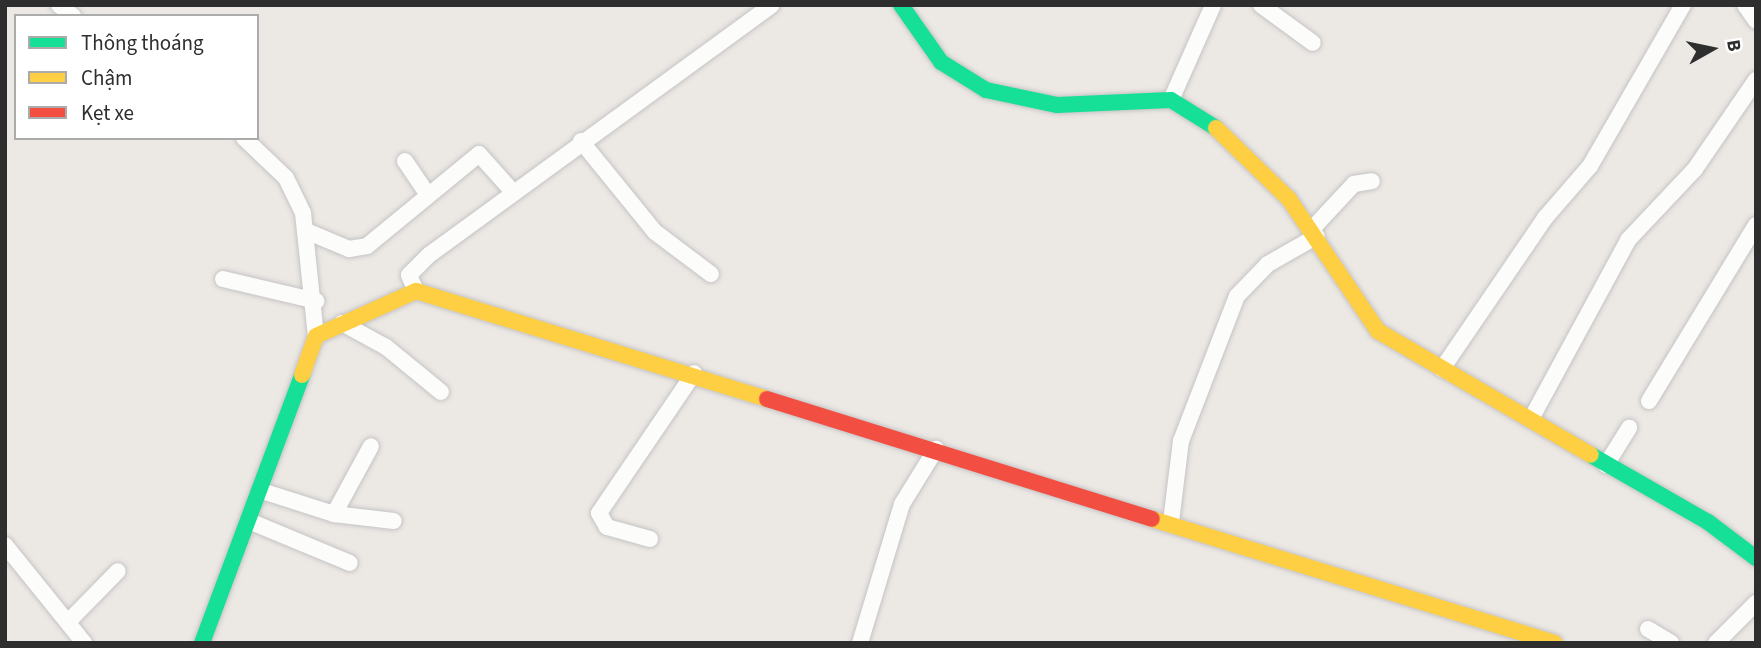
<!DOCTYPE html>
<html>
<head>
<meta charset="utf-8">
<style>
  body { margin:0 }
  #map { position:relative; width:1761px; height:648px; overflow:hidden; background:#ece8e4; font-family:"Source Sans 3",sans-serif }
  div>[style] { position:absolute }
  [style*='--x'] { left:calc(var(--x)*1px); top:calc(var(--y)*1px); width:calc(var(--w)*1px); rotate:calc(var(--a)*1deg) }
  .roads { filter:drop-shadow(0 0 2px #c5c4c5) drop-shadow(0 0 2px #c5c4c5) }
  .street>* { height:16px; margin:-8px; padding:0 8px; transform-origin:8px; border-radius:8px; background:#fcfcfb }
  .fast>* { height:16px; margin:-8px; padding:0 8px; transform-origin:8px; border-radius:8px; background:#16e098 }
  .slow>* { height:16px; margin:-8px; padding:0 8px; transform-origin:8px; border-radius:8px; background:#ffcf43 }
  .jam>* { height:16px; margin:-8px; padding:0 8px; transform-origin:8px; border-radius:8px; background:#f24e42 }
  span { translate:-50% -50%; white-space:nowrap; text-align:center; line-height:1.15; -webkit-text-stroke:5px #fff; paint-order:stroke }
  .frame { position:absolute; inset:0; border:7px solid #2e2e2e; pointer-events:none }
  .legend { position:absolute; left:14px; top:14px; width:245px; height:126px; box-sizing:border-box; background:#fff; border:2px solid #ababab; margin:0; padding:9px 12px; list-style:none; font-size:21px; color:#2e2e2e }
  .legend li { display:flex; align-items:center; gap:14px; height:35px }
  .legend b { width:35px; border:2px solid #ababab }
  .north { position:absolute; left:1677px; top:14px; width:70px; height:70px; -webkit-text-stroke:5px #fff; paint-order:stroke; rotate:81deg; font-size:19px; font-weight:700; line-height:28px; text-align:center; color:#2e2e2e }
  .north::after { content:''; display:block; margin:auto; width:24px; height:32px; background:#2e2e2e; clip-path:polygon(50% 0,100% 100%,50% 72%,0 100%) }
</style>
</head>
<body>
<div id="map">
  <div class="roads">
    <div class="street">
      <div style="--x:59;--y:5;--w:18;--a:38"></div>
      <div style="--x:1261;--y:5;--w:64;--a:36.2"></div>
      <div style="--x:1745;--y:5;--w:19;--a:55"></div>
      <div style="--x:1171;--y:100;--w:104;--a:-66.1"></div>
      <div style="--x:244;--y:138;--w:58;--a:43.6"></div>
      <div style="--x:286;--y:178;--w:39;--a:64"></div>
      <div style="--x:303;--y:213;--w:124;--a:84"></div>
      <div style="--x:581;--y:141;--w:117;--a:50.9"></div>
      <div style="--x:655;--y:232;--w:70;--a:36.9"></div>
      <div style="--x:405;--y:161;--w:41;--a:55.9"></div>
      <div style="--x:1312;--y:229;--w:62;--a:-47"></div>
      <div style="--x:1354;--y:184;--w:18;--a:-9"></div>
      <div style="--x:306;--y:231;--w:47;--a:22.7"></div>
      <div style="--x:349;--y:249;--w:18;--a:-9"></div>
      <div style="--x:367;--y:246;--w:145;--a:-39.4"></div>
      <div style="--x:479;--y:154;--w:51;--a:48.2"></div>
      <div style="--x:223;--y:279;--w:96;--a:13.3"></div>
      <div style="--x:416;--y:291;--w:17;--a:-114"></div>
      <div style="--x:409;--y:275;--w:28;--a:-45"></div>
      <div style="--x:429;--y:255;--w:424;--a:-36.1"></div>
      <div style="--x:342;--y:323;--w:50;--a:28.6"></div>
      <div style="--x:386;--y:347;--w:71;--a:39.3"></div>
      <div style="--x:1442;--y:369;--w:183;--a:-55.7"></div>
      <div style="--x:1545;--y:218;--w:69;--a:-49.1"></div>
      <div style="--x:1590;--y:166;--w:186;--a:-60"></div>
      <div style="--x:1649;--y:401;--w:206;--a:-58.7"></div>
      <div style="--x:1531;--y:419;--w:204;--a:-61.5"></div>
      <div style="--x:1628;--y:240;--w:98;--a:-46.7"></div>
      <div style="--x:1695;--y:169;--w:108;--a:-55.6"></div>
      <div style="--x:1606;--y:465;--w:44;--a:-58.1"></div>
      <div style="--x:262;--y:491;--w:76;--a:17.7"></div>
      <div style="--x:334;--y:514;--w:60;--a:6.7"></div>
      <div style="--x:334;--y:514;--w:77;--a:-61.4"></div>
      <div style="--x:249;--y:521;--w:109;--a:22.6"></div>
      <div style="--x:1171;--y:522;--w:82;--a:-83"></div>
      <div style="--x:1181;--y:441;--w:155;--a:-68.9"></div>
      <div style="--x:1237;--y:296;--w:45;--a:-45.9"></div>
      <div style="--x:1268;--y:264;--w:56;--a:-29.7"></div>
      <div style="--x:650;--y:539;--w:45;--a:-164.4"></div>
      <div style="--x:607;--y:527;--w:16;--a:-120"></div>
      <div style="--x:599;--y:513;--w:169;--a:-55.8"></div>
      <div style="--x:5;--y:545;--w:126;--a:51.1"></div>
      <div style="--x:68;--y:622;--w:71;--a:-45.6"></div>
      <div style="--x:1648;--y:629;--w:27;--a:31"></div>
      <div style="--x:860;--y:643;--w:145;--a:-73.2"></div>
      <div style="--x:902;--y:504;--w:65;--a:-58.3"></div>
      <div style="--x:1716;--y:643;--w:57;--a:-45"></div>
    </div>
    <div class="fast">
      <div style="--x:901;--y:5;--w:70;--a:54.9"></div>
      <div style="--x:941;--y:62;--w:53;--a:31.9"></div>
      <div style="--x:986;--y:90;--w:73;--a:11.9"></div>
      <div style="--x:1057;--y:105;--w:114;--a:-2.5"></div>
      <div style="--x:1171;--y:100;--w:53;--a:31.9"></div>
      <div style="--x:1591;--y:455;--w:135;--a:29.8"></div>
      <div style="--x:1708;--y:522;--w:60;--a:36.9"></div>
      <div style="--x:202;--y:643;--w:286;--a:-69.5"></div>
    </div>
    <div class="slow">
      <div style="--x:1216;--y:128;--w:102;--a:44.2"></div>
      <div style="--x:1289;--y:199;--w:159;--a:56"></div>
      <div style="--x:1378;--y:331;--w:246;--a:30.2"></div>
      <div style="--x:302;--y:375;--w:41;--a:-70.3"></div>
      <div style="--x:316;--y:336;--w:110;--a:-24.2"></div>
      <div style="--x:416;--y:291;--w:367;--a:17.1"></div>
      <div style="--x:1152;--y:519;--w:421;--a:17.1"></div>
    </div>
    <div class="jam">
      <div style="--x:767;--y:399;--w:403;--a:17.3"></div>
    </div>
  </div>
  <div class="frame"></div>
  <ul class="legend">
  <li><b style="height:9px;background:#16e098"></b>Thông thoáng</li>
  <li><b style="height:9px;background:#ffcf43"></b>Chậm</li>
  <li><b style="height:9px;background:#f24e42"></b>Kẹt xe</li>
  </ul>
  <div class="north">B</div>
</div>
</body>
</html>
